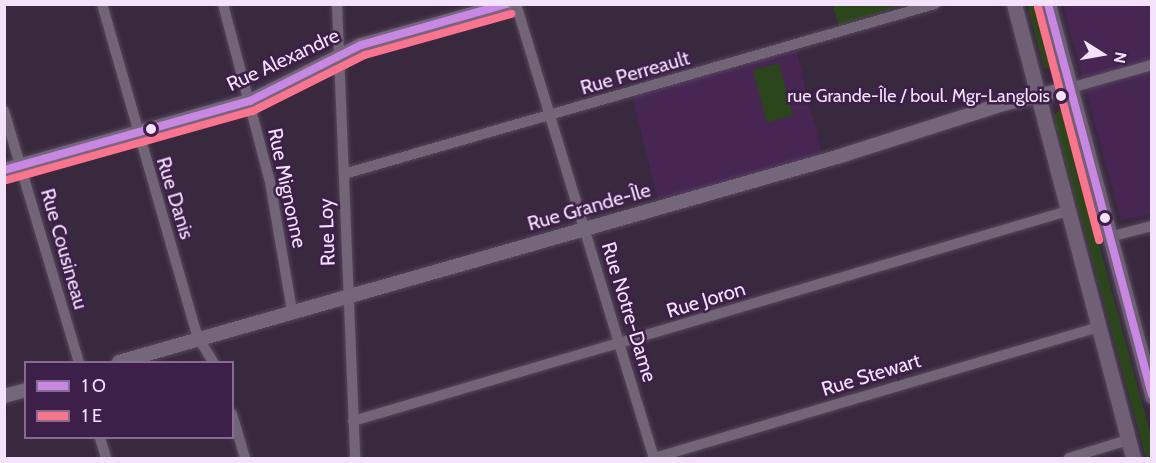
<!DOCTYPE html>
<html>
<head>
<meta charset="utf-8">
<style>
  body { margin:0 }
  #map { position:relative; width:1156px; height:463px; overflow:hidden; background:#39293f; font-family:Cabin,sans-serif }
  div>[style] { position:absolute }
  [style*='--x'] { left:calc(var(--x)*1px); top:calc(var(--y)*1px); width:calc(var(--w)*1px); rotate:calc(var(--a)*1deg) }
  .built>* { inset:0; background:#472653; transform-origin:0 0 }
  .green>* { inset:0; background:#2c461c; transform-origin:0 0 }
  .roads { filter:drop-shadow(0 0 2px #56475b) drop-shadow(0 0 2px #56475b) }
  .minor>* { height:10px; margin:-5px; padding:0 5px; transform-origin:5px; border-radius:5px; background:#726577 }
  .major>* { height:14px; margin:-7px; padding:0 7px; transform-origin:7px; border-radius:7px; background:#75677b }
  .highway>* { height:15px; margin:-7.5px; padding:0 7.5px; transform-origin:7.5px; border-radius:7.5px; background:#6f6075 }
  .bus-1>* { height:8px; margin:-4px; padding:0 4px; transform-origin:4px; border-radius:4px; background:#c787e3 }
  .bus-2>* { height:8px; margin:-4px; padding:0 4px; transform-origin:4px; border-radius:4px; background:#fc738d }
  .dots>* { width:16px; height:16px; translate:-50% -50%; box-sizing:border-box; border:3px solid #3d1f49; border-radius:50% }
  span { translate:-50% -50%; white-space:nowrap; text-align:center; line-height:1.15; -webkit-text-stroke:5px #3d1f49; paint-order:stroke }
  .bus-label { font-size:18px; color:#f4e1fc }
  .right { translate:-100% -50%; text-align:right }
  .street-label { font-size:20px; color:#f4e1fc }
  .frame { position:absolute; inset:0; border:6px solid #f4e1fc; pointer-events:none }
  .legend { position:absolute; left:24px; top:361px; width:210px; height:78px; box-sizing:border-box; background:#3d1f49; border:2px solid #866d91; margin:0; padding:8px 10px; list-style:none; font-size:18px; color:#f4e1fc }
  .legend li { display:flex; align-items:center; gap:12px; height:30px }
  .legend b { width:30px; border:2px solid #866d91 }
  .north { position:absolute; left:1072px; top:24px; width:60px; height:60px; -webkit-text-stroke:4px #3d1f49; paint-order:stroke; rotate:101deg; font-size:16px; font-weight:700; line-height:24px; text-align:center; color:#f4e1fc }
  .north::after { content:''; display:block; margin:auto; width:21px; height:27px; background:#f4e1fc; clip-path:polygon(50% 0,100% 100%,50% 72%,0 100%) }
</style>
</head>
<body>
<div id="map">
  <div class="built">
    <div style="clip-path:polygon(1063px 5px,1151px 5px,1151px 214px,1121px 220px)"></div>
    <div style="left:795px;top:46px;width:119px;height:170px;rotate:76deg"></div>
  </div>
  <div class="green">
    <div style="clip-path:polygon(907px 4px,839px 26px,833px 5px,833px 4px)"></div>
    <div style="clip-path:polygon(1027px 5px,1036px 5px,1054px 58px,1053px 69px,1044px 68px)"></div>
    <div style="left:779px;top:63px;width:54px;height:27px;rotate:75deg"></div>
    <div style="clip-path:polygon(1062px 108px,1151px 436px,1151px 458px,1146px 458px,1056px 127px,1054px 115px)"></div>
  </div>
  <div class="roads">
    <div class="minor">
      <div style="--x:102;--y:4;--w:345;--a:74"></div>
      <div style="--x:197;--y:336;--w:31;--a:58"></div>
      <div style="--x:223;--y:4;--w:184;--a:75.2"></div>
      <div style="--x:270;--y:182;--w:131;--a:80.3"></div>
      <div style="--x:337;--y:4;--w:454;--a:87.7"></div>
      <div style="--x:516;--y:4;--w:475;--a:73.1"></div>
      <div style="--x:1070;--y:88;--w:85;--a:-15.7"></div>
      <div style="--x:4;--y:111;--w:262;--a:73.4"></div>
      <div style="--x:344;--y:174;--w:615;--a:-16.05"></div>
      <div style="--x:1109;--y:237;--w:44;--a:-14.3"></div>
      <div style="--x:232;--y:414;--w:46;--a:73.5"></div>
      <div style="--x:353;--y:421;--w:745;--a:-16.37"></div>
      <div style="--x:100;--y:438;--w:21;--a:73"></div>
      <div style="--x:654;--y:458;--w:463;--a:-16.4"></div>
      <div style="--x:1069;--y:458;--w:62;--a:-17"></div>
    </div>
    <div class="major">
      <div style="--x:4;--y:170;--w:255;--a:-15.7"></div>
      <div style="--x:250;--y:101;--w:124;--a:-26.8"></div>
      <div style="--x:361;--y:45;--w:153;--a:-15.6"></div>
      <div style="--x:119;--y:362;--w:747;--a:-15.93"></div>
      <div style="--x:837;--y:157;--w:171;--a:-17.7"></div>
      <div style="--x:1000;--y:105;--w:72;--a:-13.7"></div>
      <div style="--x:4;--y:396;--w:23;--a:-15"></div>
    </div>
    <div class="highway">
      <div style="--x:1014;--y:4;--w:469;--a:75.3"></div>
      <div style="--x:1048;--y:4;--w:406;--a:75.1"></div>
    </div>
  </div>
  <div class="bus-1">
    <div style="--x:1048;--y:4;--w:404;--a:75.1"></div>
    <div style="--x:4;--y:170;--w:255;--a:-15.7"></div>
    <div style="--x:250;--y:101;--w:124;--a:-26.8"></div>
    <div style="--x:361;--y:45;--w:151;--a:-15.8"></div>
  </div>
  <div class="bus-2">
    <div style="--x:1038;--y:7;--w:241;--a:75.3"></div>
    <div style="--x:7;--y:180;--w:255;--a:-15.7"></div>
    <div style="--x:253;--y:111;--w:125;--a:-26.6"></div>
    <div style="--x:365;--y:55;--w:152;--a:-15.7"></div>
  </div>
  <div class="dots">
    <div style="left:1061px;top:96px;background:#f4e1fc"></div>
    <div style="left:151px;top:129px;background:#f4e1fc"></div>
    <div style="left:1105px;top:218px;background:#f4e1fc"></div>
  </div>
  <div class="bus-label">
    <span class="right" style="left:1050px;top:96px">rue Grande-Île / boul. Mgr-Langlois</span>
  </div>
  <div class="street-label">
    <span style="left:283px;top:60px;rotate:-25deg">Rue Alexandre</span>
    <span style="left:635px;top:73px;rotate:-16deg">Rue Perreault</span>
    <span style="left:287px;top:188px;rotate:78deg">Rue Mignonne</span>
    <span style="left:175px;top:198px;rotate:73deg">Rue Danis</span>
    <span style="left:589px;top:207px;rotate:-16deg">Rue Grande-Île</span>
    <span style="left:327px;top:232px;rotate:-92deg">Rue Loy</span>
    <span style="left:64px;top:249px;rotate:74deg">Rue Cousineau</span>
    <span style="left:706px;top:300px;rotate:-17deg">Rue Joron</span>
    <span style="left:629px;top:312px;rotate:73deg">Rue Notre-Dame</span>
    <span style="left:871px;top:375px;rotate:-17deg">Rue Stewart</span>
  </div>
  <div class="frame"></div>
  <ul class="legend">
  <li><b style="height:8px;background:#c787e3"></b>1 O</li>
  <li><b style="height:8px;background:#fc738d"></b>1 E</li>
  </ul>
  <div class="north">N</div>
</div>
</body>
</html>
